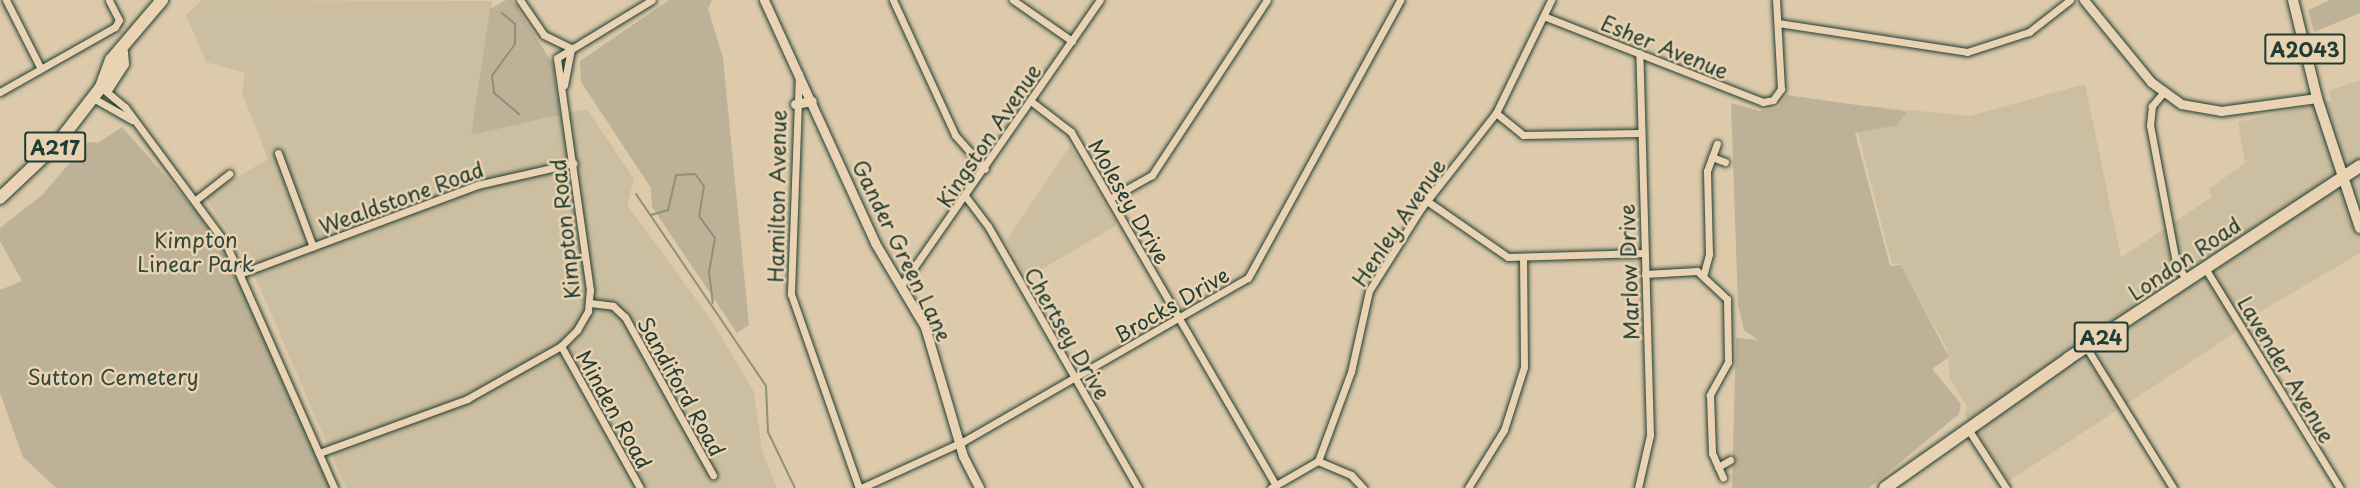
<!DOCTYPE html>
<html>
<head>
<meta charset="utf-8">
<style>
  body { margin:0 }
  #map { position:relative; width:2360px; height:488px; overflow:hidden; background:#ddcaaa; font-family:"Playpen Sans",sans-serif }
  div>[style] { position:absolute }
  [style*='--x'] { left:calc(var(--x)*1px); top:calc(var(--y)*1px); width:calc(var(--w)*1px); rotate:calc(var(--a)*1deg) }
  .built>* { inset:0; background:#ccbea0 }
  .green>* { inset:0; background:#bdb297 }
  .stream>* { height:2px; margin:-1px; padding:0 1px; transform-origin:1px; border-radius:1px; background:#8e907a }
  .roads { filter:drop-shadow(0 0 2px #1f3d34) drop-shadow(0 0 2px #1f3d34) }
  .street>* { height:7px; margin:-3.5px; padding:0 3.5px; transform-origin:3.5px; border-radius:3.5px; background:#e9d3b2 }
  .secondary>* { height:9px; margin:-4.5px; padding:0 4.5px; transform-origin:4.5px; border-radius:4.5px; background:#e9d3b2 }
  .primary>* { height:10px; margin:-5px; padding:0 5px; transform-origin:5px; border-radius:5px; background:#e9d3b2 }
  .highway>* { height:12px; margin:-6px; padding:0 6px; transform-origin:6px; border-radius:6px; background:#e9d3b2 }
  span { translate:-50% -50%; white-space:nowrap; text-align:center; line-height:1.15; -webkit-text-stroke:5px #e9d3b2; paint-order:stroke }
  .shield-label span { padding:2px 4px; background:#e9d3b2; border:2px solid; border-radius:4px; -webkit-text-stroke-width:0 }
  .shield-label { font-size:20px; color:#1f3d34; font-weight:700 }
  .street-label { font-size:21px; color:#1f3d34 }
  .park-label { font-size:21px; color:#2f493e }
</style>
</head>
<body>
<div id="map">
  <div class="built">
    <div style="clip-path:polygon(202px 0,492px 1px,471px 135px,587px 109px,634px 179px,627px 205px,712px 321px,754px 392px,762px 451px,777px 488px,346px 488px,251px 267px,205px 196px,268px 159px,242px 93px,245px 73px,206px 62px,186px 15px)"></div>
    <div style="clip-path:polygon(2360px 80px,2360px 253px,2246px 320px,2236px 332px,2009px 481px,1965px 415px,1967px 406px,1950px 379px,1947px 349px,1900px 264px,1892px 264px,1858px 133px,1868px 106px,1970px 116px,2085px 84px,2121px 258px,2212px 197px,2209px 189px,2245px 163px,2238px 122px,2331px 101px,2329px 91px)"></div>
    <div style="clip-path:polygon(1070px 146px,1117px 225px,1027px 278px,1006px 241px)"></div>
  </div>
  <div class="green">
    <div style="clip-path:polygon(506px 0,512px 0,553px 64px,560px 115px,471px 135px,490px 9px)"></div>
    <div style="clip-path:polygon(669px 0,712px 0,708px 9px,723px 58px,749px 325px,737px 333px,652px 207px,651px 188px,581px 82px,580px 61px)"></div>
    <div style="clip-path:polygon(2330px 0,2360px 0,2360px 13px,2314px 32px,2308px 10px)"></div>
    <div style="clip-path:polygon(1787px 95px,1907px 112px,1897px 125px,1855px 133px,1890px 266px,1901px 265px,1949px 357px,1932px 369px,1961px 404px,1959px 414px,1869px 488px,1732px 488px,1736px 338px,1758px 340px,1744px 330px,1738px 305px,1731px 103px,1759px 111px,1778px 108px)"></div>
    <div style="clip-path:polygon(122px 127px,212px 229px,231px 261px,331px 488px,56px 488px,23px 457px,0 393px,0 290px,22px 281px,0 241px,0 228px,42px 195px,88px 142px,98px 143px)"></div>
  </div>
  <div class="stream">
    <div style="--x:502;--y:13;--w:17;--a:40"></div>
    <div style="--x:515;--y:24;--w:20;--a:90"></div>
    <div style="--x:515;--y:44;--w:39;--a:126"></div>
    <div style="--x:492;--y:76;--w:17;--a:83"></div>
    <div style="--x:494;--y:93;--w:33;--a:40"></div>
    <div style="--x:636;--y:194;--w:232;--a:55.9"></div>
    <div style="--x:766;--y:386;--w:46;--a:87.5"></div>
    <div style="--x:768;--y:432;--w:62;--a:64.3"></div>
    <div style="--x:651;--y:215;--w:18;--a:-16"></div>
    <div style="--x:668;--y:210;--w:36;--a:-77"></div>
    <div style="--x:676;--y:175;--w:19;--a:-3"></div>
    <div style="--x:695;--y:174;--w:15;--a:53"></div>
    <div style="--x:704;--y:186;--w:30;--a:99"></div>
    <div style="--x:699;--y:216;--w:27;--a:54"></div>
    <div style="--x:715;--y:238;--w:35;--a:100"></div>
    <div style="--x:709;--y:272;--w:31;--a:83"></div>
  </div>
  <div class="roads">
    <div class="street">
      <div style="--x:6;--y:0;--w:75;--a:63.1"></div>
      <div style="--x:520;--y:0;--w:42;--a:55.6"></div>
      <div style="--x:544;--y:35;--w:30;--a:26"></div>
      <div style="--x:893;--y:0;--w:149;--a:65.3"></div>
      <div style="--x:955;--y:135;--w:45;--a:48.6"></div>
      <div style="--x:1013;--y:0;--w:72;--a:34.8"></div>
      <div style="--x:1546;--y:17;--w:233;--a:21.4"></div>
      <div style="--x:1763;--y:102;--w:10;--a:-11"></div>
      <div style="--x:1773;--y:100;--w:14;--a:-54"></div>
      <div style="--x:1781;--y:89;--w:89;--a:-93.2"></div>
      <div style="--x:1778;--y:23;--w:191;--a:8.7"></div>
      <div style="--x:1967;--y:52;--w:65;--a:-17.9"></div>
      <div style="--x:2029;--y:32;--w:52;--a:-38"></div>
      <div style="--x:799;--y:74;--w:220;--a:92.1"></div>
      <div style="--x:791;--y:294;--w:206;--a:70.7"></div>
      <div style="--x:564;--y:85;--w:38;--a:-79"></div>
      <div style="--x:102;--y:88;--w:30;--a:40"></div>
      <div style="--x:125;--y:107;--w:170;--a:53.6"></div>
      <div style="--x:226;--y:244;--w:267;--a:66.1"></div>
      <div style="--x:0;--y:92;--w:132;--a:-29.5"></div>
      <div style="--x:115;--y:27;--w:8;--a:-60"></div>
      <div style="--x:119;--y:20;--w:22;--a:-117"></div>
      <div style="--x:2162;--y:94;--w:16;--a:130"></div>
      <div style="--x:2152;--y:106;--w:19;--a:96"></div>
      <div style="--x:2150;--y:125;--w:140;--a:79.3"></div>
      <div style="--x:2176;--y:263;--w:19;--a:58"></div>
      <div style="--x:93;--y:98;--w:45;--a:29.4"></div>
      <div style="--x:1032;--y:102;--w:49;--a:37.6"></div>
      <div style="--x:1071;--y:132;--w:408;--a:59.9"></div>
      <div style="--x:1496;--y:113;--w:35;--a:39"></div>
      <div style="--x:1523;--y:135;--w:117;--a:-1"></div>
      <div style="--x:278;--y:153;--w:100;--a:69.6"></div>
      <div style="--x:1712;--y:157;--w:14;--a:21"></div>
      <div style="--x:966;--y:197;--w:36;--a:53"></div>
      <div style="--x:988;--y:226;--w:302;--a:60.2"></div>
      <div style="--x:1111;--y:198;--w:47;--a:-29.3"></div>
      <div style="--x:1152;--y:175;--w:209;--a:-56.7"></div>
      <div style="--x:197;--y:199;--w:41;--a:-38"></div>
      <div style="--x:1427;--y:201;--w:98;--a:34.7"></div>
      <div style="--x:1508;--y:257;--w:136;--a:-1.7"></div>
      <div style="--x:2205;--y:268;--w:258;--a:58.5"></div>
      <div style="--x:242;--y:273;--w:251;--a:-20.5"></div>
      <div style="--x:477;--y:185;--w:99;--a:-12.8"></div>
      <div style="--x:1704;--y:273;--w:20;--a:-75"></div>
      <div style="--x:1709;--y:254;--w:83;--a:-91.4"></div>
      <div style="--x:1707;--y:171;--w:29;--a:-70"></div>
      <div style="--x:1645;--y:274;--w:52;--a:-3.3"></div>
      <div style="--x:1697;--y:271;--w:41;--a:43"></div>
      <div style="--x:1727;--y:299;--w:63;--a:89.1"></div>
      <div style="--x:1728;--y:362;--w:38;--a:119"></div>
      <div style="--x:1710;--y:395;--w:58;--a:88"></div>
      <div style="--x:1712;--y:453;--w:27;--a:66"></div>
      <div style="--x:901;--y:286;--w:348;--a:-55.2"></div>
      <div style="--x:590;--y:303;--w:23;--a:7"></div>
      <div style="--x:613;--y:306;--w:16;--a:43"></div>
      <div style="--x:625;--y:317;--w:181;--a:60.9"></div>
      <div style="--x:561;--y:346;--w:162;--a:60.9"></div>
      <div style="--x:2086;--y:347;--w:166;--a:58.3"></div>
      <div style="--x:1968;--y:429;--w:70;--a:57.2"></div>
      <div style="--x:319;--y:453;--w:158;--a:-20"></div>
      <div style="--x:467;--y:399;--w:108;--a:-29.4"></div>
      <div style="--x:561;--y:346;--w:23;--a:-45"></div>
      <div style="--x:577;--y:330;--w:22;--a:-60"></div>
      <div style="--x:588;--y:311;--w:21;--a:-85"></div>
      <div style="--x:590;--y:290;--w:234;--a:-98.1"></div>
      <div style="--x:557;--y:58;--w:111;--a:-31.4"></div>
      <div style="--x:1318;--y:461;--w:36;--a:23"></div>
      <div style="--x:1351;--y:475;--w:18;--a:47"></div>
      <div style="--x:1718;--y:467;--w:14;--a:-30"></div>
      <div style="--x:861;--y:488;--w:113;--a:-24.5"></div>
      <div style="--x:964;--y:441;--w:327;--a:-29.9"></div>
      <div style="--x:1248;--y:278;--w:317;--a:-61.3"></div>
      <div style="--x:1271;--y:488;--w:54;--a:-29.9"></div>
      <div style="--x:1318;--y:461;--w:95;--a:-69.7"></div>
      <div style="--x:1351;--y:372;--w:83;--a:-77.5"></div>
      <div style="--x:1369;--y:291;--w:99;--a:-57.8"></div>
      <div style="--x:1422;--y:207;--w:120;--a:-51.8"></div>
      <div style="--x:1496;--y:113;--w:126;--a:-64"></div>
      <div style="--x:1468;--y:488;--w:68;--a:-58.2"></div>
      <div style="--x:1504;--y:430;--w:66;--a:-72.4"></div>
      <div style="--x:1524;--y:367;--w:109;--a:-90.5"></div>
      <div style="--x:1638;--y:488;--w:54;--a:-77.2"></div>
      <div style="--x:1650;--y:435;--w:382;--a:-91.6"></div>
    </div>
    <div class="secondary">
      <div style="--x:764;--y:0;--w:267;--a:65.4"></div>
      <div style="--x:875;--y:243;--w:98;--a:59.2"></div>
      <div style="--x:925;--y:327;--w:134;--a:73.6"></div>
      <div style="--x:963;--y:456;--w:36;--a:63"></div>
      <div style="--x:2084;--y:0;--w:106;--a:50.7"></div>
      <div style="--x:2151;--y:82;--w:37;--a:36"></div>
      <div style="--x:2181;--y:104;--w:41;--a:9.9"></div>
      <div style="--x:2221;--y:111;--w:97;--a:-7.7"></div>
      <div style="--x:795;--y:104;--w:17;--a:-10"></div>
    </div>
    <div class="primary">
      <div style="--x:2293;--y:0;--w:101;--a:76.2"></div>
      <div style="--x:2317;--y:98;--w:137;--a:71.7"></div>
    </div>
    <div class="highway">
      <div style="--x:101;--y:87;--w:29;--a:-70"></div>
      <div style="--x:111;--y:60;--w:79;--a:-49.6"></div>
      <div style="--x:0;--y:198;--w:79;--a:-43.5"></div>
      <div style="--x:57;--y:144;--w:72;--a:-52.3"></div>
      <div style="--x:101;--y:87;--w:7;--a:0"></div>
      <div style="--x:108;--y:87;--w:27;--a:-57"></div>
      <div style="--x:123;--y:64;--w:12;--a:-95"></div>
      <div style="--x:1885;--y:488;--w:225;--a:-35.2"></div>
      <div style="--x:2069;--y:358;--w:349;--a:-33.4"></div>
    </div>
  </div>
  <div class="shield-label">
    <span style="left:2305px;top:49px">A2043</span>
    <span style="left:55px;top:147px">A217</span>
    <span style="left:2101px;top:337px">A24</span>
  </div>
  <div class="street-label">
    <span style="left:1665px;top:46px;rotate:22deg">Esher Avenue</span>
    <span style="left:988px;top:135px;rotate:-56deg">Kingston Avenue</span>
    <span style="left:776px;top:196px;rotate:-89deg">Hamilton Avenue</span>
    <span style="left:401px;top:197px;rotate:-20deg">Wealdstone Road</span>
    <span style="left:1130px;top:201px;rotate:60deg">Molesey Drive</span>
    <span style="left:1398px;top:222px;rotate:-56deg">Henley Avenue</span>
    <span style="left:564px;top:229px;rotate:-96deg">Kimpton Road</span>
    <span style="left:903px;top:250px;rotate:64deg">Gander Green Lane</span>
    <span style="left:2184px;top:258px;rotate:-34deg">London Road</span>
    <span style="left:1628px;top:272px;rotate:-92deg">Marlow Drive</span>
    <span style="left:1171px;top:304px;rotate:-30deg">Brocks Drive</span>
    <span style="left:1068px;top:333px;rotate:60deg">Chertsey Drive</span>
    <span style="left:2287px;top:369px;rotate:59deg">Lavender Avenue</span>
    <span style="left:682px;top:386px;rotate:61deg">Sandiford Road</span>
    <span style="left:615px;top:409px;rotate:61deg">Minden Road</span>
  </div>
  <div class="park-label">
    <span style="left:196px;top:251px">Kimpton<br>Linear Park</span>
    <span style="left:113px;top:376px">Sutton Cemetery</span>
  </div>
</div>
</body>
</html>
